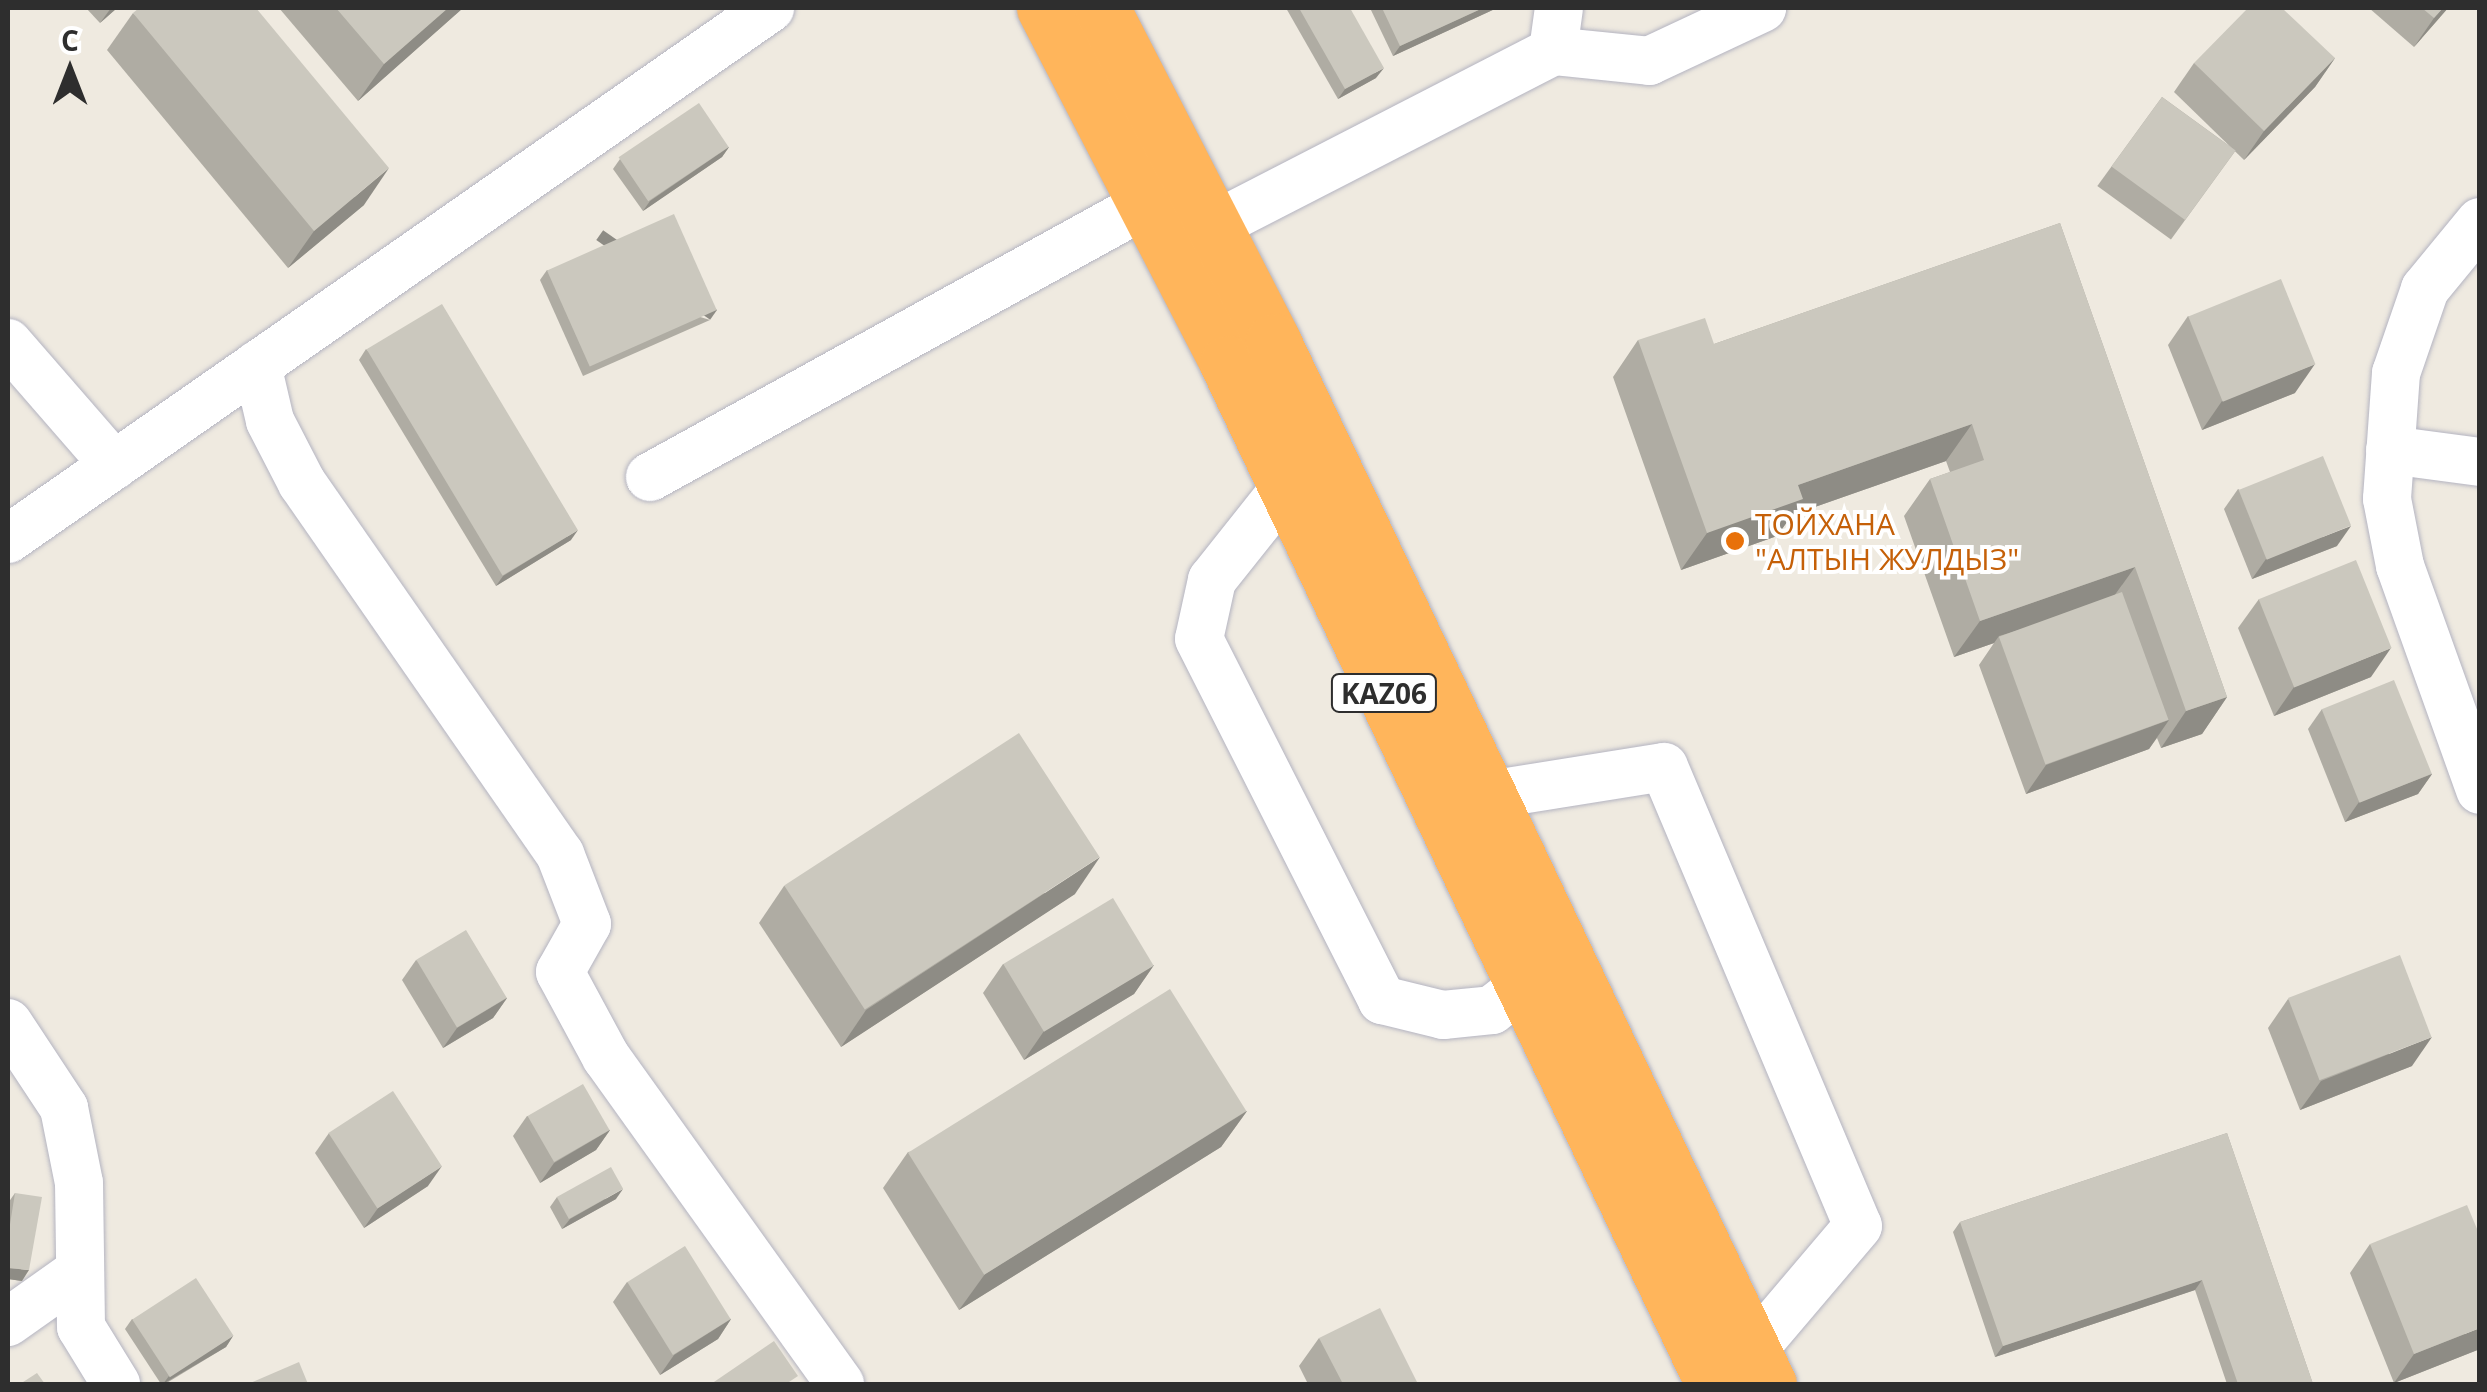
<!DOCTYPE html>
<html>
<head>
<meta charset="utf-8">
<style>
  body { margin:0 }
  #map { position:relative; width:2487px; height:1392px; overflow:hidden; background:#efeae0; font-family:"Open Sans",sans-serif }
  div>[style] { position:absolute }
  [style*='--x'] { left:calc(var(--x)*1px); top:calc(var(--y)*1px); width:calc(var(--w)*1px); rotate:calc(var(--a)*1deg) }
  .roads { filter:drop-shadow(0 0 2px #b4b4c1) drop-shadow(0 0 2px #b4b4c1) }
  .minor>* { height:48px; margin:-24px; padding:0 24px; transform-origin:24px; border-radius:24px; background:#fff }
  .highway>* { height:55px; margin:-27.5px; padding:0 27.5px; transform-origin:27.5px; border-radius:27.5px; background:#ffb55b }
  .wall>* { inset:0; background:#afaca3; transform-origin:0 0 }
  .shaded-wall>* { inset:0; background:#8e8c85; transform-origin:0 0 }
  .building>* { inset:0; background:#cbc8be; transform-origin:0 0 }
  .dots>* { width:28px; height:28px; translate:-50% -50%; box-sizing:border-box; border:5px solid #fff; border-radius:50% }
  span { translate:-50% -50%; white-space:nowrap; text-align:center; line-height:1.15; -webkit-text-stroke:8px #fff; paint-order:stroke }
  .shield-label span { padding:2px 8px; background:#fff; border:2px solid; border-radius:8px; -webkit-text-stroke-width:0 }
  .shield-label { font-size:28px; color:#2e2e2e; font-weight:700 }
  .food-label { font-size:30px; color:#c56008 }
  .left { translate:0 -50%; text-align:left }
  .frame { position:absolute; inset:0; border:10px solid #2e2e2e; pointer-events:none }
  .north { position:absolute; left:20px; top:20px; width:100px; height:100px; -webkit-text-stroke:8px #fff; paint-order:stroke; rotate:0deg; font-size:28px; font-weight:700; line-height:40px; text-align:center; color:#2e2e2e }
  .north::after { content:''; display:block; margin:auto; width:35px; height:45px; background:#2e2e2e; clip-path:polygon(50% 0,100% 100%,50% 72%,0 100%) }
</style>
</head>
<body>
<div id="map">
  <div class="roads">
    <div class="minor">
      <div style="--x:1553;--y:51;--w:97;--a:5.9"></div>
      <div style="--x:1649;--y:61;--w:125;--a:-25.1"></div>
      <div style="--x:2480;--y:222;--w:87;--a:129.4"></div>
      <div style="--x:2425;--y:289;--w:89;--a:109"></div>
      <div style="--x:2396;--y:373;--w:126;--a:94.1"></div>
      <div style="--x:2387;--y:499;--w:68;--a:79"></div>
      <div style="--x:2400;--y:566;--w:238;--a:70.3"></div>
      <div style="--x:1213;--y:226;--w:382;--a:-27.2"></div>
      <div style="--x:1553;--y:51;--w:43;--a:-82.1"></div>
      <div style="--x:8;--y:343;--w:162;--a:49"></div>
      <div style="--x:257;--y:365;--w:57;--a:76.9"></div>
      <div style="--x:270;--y:421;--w:70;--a:62.7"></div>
      <div style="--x:302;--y:483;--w:452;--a:55.2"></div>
      <div style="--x:560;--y:854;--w:75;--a:68.9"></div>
      <div style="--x:587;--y:924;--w:55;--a:119.4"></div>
      <div style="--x:560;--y:972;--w:97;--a:61.6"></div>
      <div style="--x:606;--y:1057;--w:402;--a:54.4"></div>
      <div style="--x:2390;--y:450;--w:91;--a:7.6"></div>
      <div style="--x:650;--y:477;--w:566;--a:-28.83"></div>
      <div style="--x:1286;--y:487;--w:119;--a:128.5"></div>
      <div style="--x:1212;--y:580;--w:60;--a:102.4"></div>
      <div style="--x:1199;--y:639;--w:405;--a:63.1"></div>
      <div style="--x:1382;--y:1000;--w:63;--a:13.8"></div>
      <div style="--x:1443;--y:1015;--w:49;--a:-5.8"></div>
      <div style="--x:1492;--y:1010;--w:39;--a:-38"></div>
      <div style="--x:8;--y:539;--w:929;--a:-34.87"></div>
      <div style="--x:1489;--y:795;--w:177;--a:-9.1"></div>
      <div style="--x:1664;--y:767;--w:498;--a:67.1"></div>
      <div style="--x:1858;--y:1226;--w:162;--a:130.3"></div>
      <div style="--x:8;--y:1023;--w:102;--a:56.6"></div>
      <div style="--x:64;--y:1108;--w:76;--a:78.7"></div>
      <div style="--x:79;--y:1183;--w:144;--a:89.2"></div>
      <div style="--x:81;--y:1327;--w:67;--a:58.4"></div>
      <div style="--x:8;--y:1322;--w:88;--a:-35.3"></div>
    </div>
    <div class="highway">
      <div style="--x:1044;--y:8;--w:399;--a:62.7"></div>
      <div style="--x:1227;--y:363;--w:1131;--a:64.55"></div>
      <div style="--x:1102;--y:8;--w:374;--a:62.8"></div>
      <div style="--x:1273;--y:341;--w:1155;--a:64.57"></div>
    </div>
  </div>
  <div class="wall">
    <div style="clip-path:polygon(86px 8px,117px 8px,100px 23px)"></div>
    <div style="clip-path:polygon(279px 8px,463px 8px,358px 101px)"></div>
    <div style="clip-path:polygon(1286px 8px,1350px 8px,1376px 78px,1338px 99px)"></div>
    <div style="clip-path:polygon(1370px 8px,1497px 8px,1393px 56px)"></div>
    <div style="clip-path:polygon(2369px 8px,2448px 8px,2414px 47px)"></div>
    <div style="clip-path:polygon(133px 13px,364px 205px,288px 268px,107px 50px)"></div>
    <div style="clip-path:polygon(2335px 58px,2315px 87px,2244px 160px,2174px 92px,2194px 63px)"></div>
    <div style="left:2162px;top:97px;width:91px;height:110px;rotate:36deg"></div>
    <div style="clip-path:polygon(729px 147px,722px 157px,643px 211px,613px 169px,620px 159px)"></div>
    <div style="clip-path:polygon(2060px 223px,2227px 697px,2202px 734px,2161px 748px,2157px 738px,2149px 749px,2026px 794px,1979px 665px,1994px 643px,1954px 657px,1904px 516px,1930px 479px,1950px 472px,1946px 461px,1792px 515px,1777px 536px,1681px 570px,1613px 377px,1638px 340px,1714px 344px)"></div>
    <div style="clip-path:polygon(547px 270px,710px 320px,583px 376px,540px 280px)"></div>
    <div style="clip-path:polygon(2188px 316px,2295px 393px,2202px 430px,2168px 345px)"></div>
    <div style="clip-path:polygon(366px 349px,571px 540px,496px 586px,359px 360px)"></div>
    <div style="clip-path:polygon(2238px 489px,2337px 546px,2252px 579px,2224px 509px)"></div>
    <div style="clip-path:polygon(2259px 599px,2371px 677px,2274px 716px,2238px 628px)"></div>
    <div style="clip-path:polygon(2322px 709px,2432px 774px,2418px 794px,2345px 822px,2308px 729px)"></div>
    <div style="clip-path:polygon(784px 886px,1075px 894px,841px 1047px,759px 923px)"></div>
    <div style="clip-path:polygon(416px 960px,507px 998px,493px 1018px,443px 1048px,402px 980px)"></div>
    <div style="clip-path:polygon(1003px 964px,1154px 965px,1134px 994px,1024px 1060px,983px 993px)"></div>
    <div style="clip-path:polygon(2288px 999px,2412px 1066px,2300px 1110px,2268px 1028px)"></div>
    <div style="clip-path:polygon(1247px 1111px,1221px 1147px,959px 1310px,883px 1188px,908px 1152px)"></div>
    <div style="clip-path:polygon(527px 1116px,610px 1130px,596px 1150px,540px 1183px,513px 1136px)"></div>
    <div style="clip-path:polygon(329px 1133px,428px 1186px,364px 1228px,315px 1153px)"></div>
    <div style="clip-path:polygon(2227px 1133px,2313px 1384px,2227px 1384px,2195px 1290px,1995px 1357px,1953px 1232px,1960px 1222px)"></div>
    <div style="clip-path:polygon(15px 1193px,22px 1281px,8px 1279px,8px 1203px)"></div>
    <div style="clip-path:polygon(557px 1197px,616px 1199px,562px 1229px,550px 1207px)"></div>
    <div style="clip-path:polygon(2370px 1244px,2480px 1349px,2394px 1383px,2350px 1273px)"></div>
    <div style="clip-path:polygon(627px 1282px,731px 1319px,718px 1339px,660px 1375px,613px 1302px)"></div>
    <div style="clip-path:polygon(132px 1319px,233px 1336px,226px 1347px,165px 1384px,161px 1384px,125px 1329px)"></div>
    <div style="clip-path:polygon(1319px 1338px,1418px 1384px,1308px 1384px,1299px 1366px)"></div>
  </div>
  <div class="shaded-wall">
    <div style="clip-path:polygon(111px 8px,117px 8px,100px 23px)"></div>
    <div style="clip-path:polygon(448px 8px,463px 8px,358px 101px,384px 64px)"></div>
    <div style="clip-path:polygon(1483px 8px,1497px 8px,1393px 56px,1400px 46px)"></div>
    <div style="clip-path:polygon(2443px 8px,2448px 8px,2414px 47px,2434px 18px)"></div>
    <div style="clip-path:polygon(2335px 58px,2315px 87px,2244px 160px,2264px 131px)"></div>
    <div style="clip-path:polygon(1384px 68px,1376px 78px,1338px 99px,1345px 89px)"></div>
    <div style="clip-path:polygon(729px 147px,722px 157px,643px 211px,650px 201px)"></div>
    <div style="clip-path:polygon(389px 168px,364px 205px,288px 268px,314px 231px)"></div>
    <div style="left:717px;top:310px;width:12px;height:139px;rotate:125deg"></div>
    <div style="clip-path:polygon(2315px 364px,2295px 393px,2202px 430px,2222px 401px)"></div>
    <div style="clip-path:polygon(1972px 424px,1946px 461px,1792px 515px,1777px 536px,1681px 570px,1707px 533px,1798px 485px)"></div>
    <div style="clip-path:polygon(2351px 526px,2337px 546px,2252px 579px,2266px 559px)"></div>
    <div style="clip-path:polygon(578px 530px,571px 540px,496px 586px,503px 576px)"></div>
    <div style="clip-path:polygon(2135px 567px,2109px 603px,1999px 636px,1994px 643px,1954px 657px,1980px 621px)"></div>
    <div style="clip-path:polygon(2391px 648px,2371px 677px,2274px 716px,2294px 687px)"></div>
    <div style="clip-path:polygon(2227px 697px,2202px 734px,2161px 748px,2186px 711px)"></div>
    <div style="clip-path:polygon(2169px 720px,2149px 749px,2026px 794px,2046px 765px)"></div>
    <div style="clip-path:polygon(2432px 774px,2418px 794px,2345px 822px,2359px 802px)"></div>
    <div style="clip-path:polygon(1100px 857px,1075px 894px,841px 1047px,866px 1010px)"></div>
    <div style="clip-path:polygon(1154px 965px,1134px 994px,1024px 1060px,1044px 1031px)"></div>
    <div style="clip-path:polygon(507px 998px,493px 1018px,443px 1048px,457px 1028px)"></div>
    <div style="clip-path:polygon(2432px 1037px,2412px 1066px,2300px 1110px,2321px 1081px)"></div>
    <div style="clip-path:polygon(1247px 1111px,1221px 1147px,959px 1310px,985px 1274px)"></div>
    <div style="clip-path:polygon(610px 1130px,596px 1150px,540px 1183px,554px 1163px)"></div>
    <div style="clip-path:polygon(442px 1166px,428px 1186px,364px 1228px,378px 1208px)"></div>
    <div style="clip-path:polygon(623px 1189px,616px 1199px,562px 1229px,570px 1219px)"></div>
    <div style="clip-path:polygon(8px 1268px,29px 1270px,22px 1281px,8px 1279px)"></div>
    <div style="clip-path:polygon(2202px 1280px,2195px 1290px,1995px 1357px,2003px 1346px)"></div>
    <div style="clip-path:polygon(731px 1319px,718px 1339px,660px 1375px,674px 1355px)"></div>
    <div style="clip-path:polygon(2480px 1328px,2480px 1349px,2394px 1383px,2414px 1354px)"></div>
    <div style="clip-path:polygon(233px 1336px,226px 1347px,163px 1384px,169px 1376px)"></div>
  </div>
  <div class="building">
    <div style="clip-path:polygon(139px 8px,256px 8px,389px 168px,314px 231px,133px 13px)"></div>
    <div style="clip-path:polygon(336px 8px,448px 8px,384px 64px)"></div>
    <div style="clip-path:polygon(1299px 8px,1350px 8px,1384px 68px,1345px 89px)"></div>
    <div style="clip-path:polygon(1382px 8px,1483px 8px,1400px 46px)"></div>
    <div style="clip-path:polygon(2248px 8px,2282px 8px,2335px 58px,2264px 131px,2194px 63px)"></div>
    <div style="clip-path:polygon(2422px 8px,2443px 8px,2434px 18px)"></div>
    <div style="left:2162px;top:97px;width:91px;height:86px;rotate:36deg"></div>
    <div style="left:699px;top:103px;width:53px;height:97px;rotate:56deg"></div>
    <div style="left:674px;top:214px;width:105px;height:139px;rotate:66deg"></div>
    <div style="clip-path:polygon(2060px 223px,2227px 697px,2186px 711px,2135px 567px,1980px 621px,1930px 479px,1984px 460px,1972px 424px,1798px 485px,1803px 499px,1707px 533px,1638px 340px,1705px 318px,1714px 344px)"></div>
    <div style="left:2281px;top:279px;width:92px;height:100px;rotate:68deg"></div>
    <div style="left:442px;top:304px;width:264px;height:88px;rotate:59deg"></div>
    <div style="left:2323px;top:456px;width:75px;height:91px;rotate:68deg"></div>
    <div style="left:2356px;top:560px;width:95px;height:105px;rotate:68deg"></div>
    <div style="left:2122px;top:592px;width:136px;height:131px;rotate:70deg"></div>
    <div style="left:2394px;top:680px;width:101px;height:78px;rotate:68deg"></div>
    <div style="left:1019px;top:733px;width:148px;height:280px;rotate:57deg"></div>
    <div style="left:1113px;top:898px;width:79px;height:128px;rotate:59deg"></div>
    <div style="left:466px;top:930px;width:79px;height:58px;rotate:59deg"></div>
    <div style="left:2400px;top:955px;width:88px;height:120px;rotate:69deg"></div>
    <div style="left:1170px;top:989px;width:144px;height:309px;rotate:58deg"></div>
    <div style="left:583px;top:1084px;width:53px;height:64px;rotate:60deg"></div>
    <div style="left:393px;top:1091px;width:90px;height:77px;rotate:57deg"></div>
    <div style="clip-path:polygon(2227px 1133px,2313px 1384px,2238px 1384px,2202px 1280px,2003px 1346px,1960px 1222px)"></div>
    <div style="left:611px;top:1167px;width:25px;height:62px;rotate:61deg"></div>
    <div style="clip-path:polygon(15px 1193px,42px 1197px,29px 1270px,8px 1268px,8px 1237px)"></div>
    <div style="clip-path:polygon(2467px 1205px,2480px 1236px,2480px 1328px,2414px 1354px,2370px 1244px)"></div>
    <div style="left:685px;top:1246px;width:86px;height:68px;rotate:58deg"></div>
    <div style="left:196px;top:1278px;width:69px;height:76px;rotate:57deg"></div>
    <div style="clip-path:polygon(1380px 1308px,1418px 1384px,1343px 1384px,1319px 1338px)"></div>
    <div style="clip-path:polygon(774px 1341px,798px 1376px,786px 1384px,711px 1384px)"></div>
    <div style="clip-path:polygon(299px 1362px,308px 1384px,248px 1384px)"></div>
    <div style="clip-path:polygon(37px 1373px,45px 1384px,20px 1384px)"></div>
  </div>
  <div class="dots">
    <div style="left:1735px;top:541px;background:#e8710a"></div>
  </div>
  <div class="shield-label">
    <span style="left:1384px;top:693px">KАZ06</span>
  </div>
  <div class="food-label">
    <span class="left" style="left:1755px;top:541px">ТОЙХАНА<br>"АЛТЫН ЖУЛДЫЗ"</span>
  </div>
  <div class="frame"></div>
  <div class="north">С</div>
</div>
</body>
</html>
